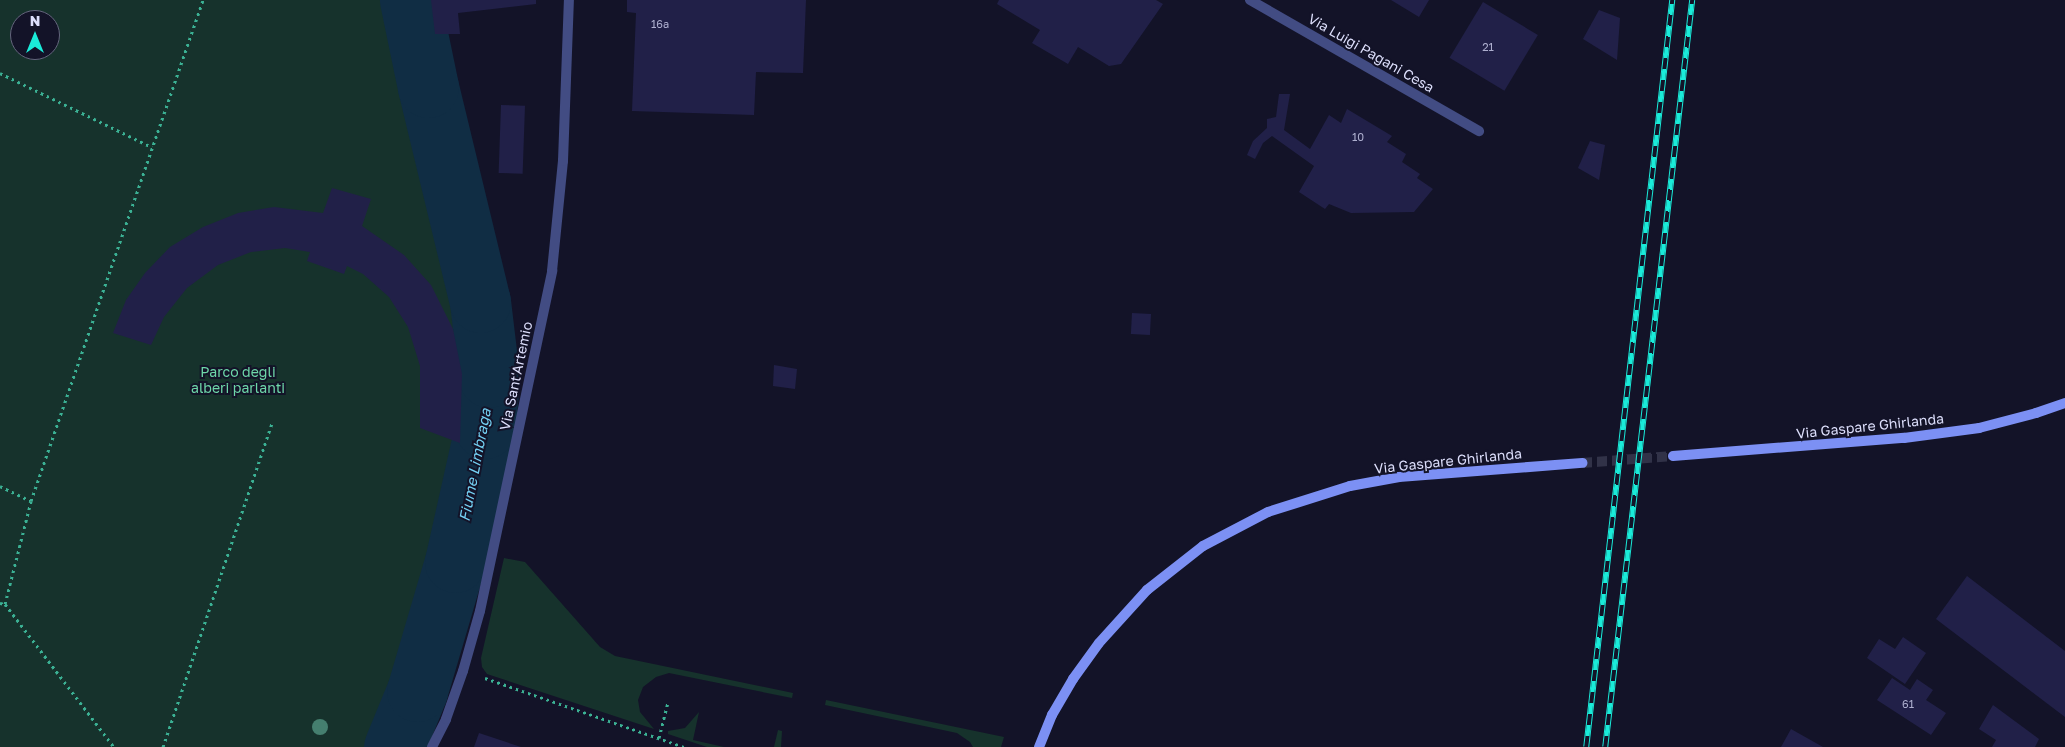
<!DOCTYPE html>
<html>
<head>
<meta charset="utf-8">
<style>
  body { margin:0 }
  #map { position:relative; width:2065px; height:747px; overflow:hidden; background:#131328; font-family:"Golos Text",sans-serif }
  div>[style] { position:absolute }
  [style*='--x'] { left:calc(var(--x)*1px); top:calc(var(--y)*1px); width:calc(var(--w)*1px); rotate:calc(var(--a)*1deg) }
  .green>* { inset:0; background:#16322c }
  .river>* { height:61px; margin:-30.5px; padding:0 30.5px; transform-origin:30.5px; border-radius:30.5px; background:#102d44 }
  .building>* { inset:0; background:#212048; transform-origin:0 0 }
  .secondary-tunnel>* { height:10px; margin-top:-5px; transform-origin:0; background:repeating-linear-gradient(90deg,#313248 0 10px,transparent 0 15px) }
  .path>* { height:3px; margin-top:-1.5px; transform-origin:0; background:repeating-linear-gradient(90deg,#3bb194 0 2.5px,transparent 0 6.5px) }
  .street>* { height:10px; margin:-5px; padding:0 5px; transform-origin:5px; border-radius:5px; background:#424c83 }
  .secondary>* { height:10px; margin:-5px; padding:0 5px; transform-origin:5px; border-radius:5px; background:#7c90f4 }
  .rail>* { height:5.5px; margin-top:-2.75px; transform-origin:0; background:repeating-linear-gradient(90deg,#131328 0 11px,#1aebd9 0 22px); box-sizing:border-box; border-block:1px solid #1aebd9 }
  .trees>* { width:16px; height:16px; margin:-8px; border-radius:50%; background:#457f6f }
  span { translate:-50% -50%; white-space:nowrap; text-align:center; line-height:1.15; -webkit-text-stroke:4px #131328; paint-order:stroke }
  .number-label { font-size:11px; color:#aeafcf }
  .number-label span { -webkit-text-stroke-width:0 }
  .street-label { font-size:14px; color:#dddffc }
  .park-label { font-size:14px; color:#6ed7a9 }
  .water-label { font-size:15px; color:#74d0f3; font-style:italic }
  .north { position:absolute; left:10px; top:10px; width:50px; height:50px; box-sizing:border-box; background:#131328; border:1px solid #64657d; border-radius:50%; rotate:0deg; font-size:14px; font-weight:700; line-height:20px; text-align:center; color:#dddffc }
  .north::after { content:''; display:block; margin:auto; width:18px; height:22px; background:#1aebd9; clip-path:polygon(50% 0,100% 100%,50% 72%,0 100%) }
</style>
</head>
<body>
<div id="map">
  <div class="green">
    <div style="clip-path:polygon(evenodd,0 0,400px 0,464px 279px,476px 356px,478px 408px,394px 703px,373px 747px,0 747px,0 0,20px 20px,50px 20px,50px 50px,20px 50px,20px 20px)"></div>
    <div style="clip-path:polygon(504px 558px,525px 562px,600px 647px,615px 656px,793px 693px,792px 698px,669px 673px,656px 677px,643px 687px,638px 700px,640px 712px,654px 729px,487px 674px,482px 667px,481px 658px)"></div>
    <div style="clip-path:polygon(826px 700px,1004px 737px,1001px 747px,973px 747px,970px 742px,957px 733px,825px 705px)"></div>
    <div style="clip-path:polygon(699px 712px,693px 740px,724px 747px,707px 747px,668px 734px,668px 731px,685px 728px)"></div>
    <div style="clip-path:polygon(778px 730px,782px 731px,781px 747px,774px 747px)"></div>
  </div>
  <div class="river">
    <div style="--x:394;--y:747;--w:61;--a:-67.7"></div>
    <div style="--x:417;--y:691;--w:134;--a:-73.6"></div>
    <div style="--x:455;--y:562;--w:137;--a:-77.4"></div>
    <div style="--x:485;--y:428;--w:51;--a:-85.5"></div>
    <div style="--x:489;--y:377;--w:76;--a:-96.8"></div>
    <div style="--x:480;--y:302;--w:221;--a:-103.6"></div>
    <div style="--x:428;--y:87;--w:89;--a:-101.7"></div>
  </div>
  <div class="building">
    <div style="clip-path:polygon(431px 0,536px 0,536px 4px,458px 13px,460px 34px,435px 34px)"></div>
    <div style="clip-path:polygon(627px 0,806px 0,803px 73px,756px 72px,754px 115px,632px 111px,636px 13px,627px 12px)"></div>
    <div style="clip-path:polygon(999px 0,1156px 0,1163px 4px,1121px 64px,1109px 66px,1078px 47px,1068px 64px,1032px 43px,1040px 30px,997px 4px)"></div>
    <div style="clip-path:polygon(1391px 0,1429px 0,1419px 17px)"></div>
    <div style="left:1483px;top:2px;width:64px;height:65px;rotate:31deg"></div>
    <div style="clip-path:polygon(1599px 10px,1620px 18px,1617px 60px,1583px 39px)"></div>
    <div style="clip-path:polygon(1279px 94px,1290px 94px,1284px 130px,1310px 149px,1329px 115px,1341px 123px,1347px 109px,1392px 136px,1387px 142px,1406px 154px,1402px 162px,1420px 174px,1417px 178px,1433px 189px,1414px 212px,1351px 213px,1329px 204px,1325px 209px,1299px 192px,1314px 166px,1272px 136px,1263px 143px,1255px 159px,1247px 155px,1253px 141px,1267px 128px,1267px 119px,1276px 117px)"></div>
    <div style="left:501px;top:105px;width:24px;height:68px;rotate:2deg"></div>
    <div style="clip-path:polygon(1590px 141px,1605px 145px,1599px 180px,1578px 168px)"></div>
    <div style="clip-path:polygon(332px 188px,371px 199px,362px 226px,404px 255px,431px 285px,453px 329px,462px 374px,460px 443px,420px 428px,420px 366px,408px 327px,389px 297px,363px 274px,347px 266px,344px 274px,307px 261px,310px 252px,285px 248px,251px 252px,218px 265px,187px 288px,164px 317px,151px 345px,113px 333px,126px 300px,145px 273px,170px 247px,203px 227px,238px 213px,274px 207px,323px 213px)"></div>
    <div style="left:1132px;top:313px;width:19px;height:21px;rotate:3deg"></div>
    <div style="clip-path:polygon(774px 365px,797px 369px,795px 389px,773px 386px)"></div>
    <div style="clip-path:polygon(1967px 576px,2065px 651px,2065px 717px,1936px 619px)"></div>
    <div style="clip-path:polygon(1903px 637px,1926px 653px,1905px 684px,1867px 658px,1879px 639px,1895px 649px)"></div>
    <div style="clip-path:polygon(1892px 678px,1910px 690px,1917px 679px,1933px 690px,1926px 700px,1946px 713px,1931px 735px,1877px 700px)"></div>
    <div style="clip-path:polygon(1993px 705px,2039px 739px,2035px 747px,1992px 747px,1996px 740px,1979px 729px)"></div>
    <div style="clip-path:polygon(1791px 729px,1823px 747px,1781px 747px)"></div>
    <div style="clip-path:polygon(479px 733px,521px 747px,474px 747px)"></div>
  </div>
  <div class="secondary-tunnel">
    <div style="--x:1582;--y:463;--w:91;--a:-4.4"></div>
  </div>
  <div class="path">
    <div style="--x:0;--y:73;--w:169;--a:26"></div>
    <div style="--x:0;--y:486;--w:34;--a:26"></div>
    <div style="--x:31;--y:501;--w:530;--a:-71.05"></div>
    <div style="--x:0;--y:603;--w:5;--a:11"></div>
    <div style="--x:5;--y:604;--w:106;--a:-75.8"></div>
    <div style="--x:5;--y:604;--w:180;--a:52.7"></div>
    <div style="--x:485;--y:678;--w:211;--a:19.1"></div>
    <div style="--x:659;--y:738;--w:36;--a:-76"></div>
    <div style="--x:163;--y:747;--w:342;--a:-71.4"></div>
  </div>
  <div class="street">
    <div style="--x:1250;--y:0;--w:264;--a:29.8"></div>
    <div style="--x:432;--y:747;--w:31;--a:-63"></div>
    <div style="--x:446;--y:719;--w:51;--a:-70.5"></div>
    <div style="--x:463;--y:671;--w:62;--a:-74.2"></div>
    <div style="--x:480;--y:611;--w:348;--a:-78"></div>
    <div style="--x:552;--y:271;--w:111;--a:-84.3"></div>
    <div style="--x:563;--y:161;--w:161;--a:-87.9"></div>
  </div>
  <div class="secondary">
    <div style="--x:1673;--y:456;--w:232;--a:-4.5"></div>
    <div style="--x:1904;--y:438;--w:76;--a:-7.6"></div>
    <div style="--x:1979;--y:428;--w:59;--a:-14.7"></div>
    <div style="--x:2036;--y:413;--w:31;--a:-19"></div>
    <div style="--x:1039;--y:747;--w:35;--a:-68"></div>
    <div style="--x:1052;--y:715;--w:42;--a:-59.7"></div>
    <div style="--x:1073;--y:679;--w:44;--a:-54.2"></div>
    <div style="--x:1099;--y:643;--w:72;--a:-47.8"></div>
    <div style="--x:1147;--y:590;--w:71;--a:-38.2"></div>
    <div style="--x:1203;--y:546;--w:73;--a:-27.6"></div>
    <div style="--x:1268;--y:512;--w:86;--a:-17.6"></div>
    <div style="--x:1350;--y:486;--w:50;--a:-10.4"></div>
    <div style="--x:1399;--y:477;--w:184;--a:-4.4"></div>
  </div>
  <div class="rail">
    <div style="--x:1586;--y:747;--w:752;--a:-83.43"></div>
    <div style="--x:1605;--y:747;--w:752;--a:-83.36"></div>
  </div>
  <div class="trees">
    <div style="left:320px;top:727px"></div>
  </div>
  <div class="number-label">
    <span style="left:660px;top:24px">16a</span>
    <span style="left:1488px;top:47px">21</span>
    <span style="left:1358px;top:137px">10</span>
    <span style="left:1908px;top:704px">61</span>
  </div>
  <div class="street-label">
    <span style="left:1371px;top:53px;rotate:30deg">Via Luigi Pagani Cesa</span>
    <span style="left:516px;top:376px;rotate:-78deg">Via Sant'Artemio</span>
    <span style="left:1870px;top:426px;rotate:-6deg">Via Gaspare Ghirlanda</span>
    <span style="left:1448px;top:461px;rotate:-6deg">Via Gaspare Ghirlanda</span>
  </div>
  <div class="park-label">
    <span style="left:238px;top:380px">Parco degli<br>alberi parlanti</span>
  </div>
  <div class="water-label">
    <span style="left:475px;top:465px;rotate:-79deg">Fiume Limbraga</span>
  </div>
  <div class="north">N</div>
</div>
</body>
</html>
